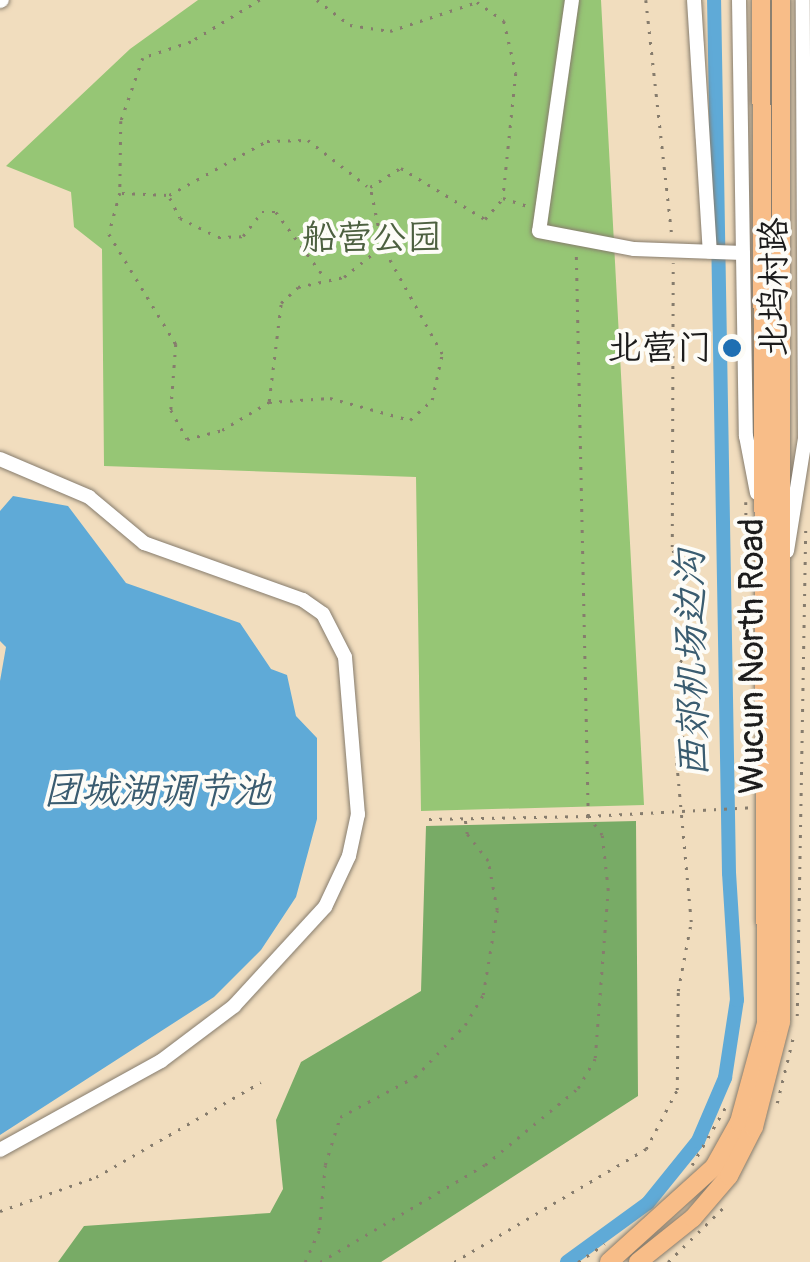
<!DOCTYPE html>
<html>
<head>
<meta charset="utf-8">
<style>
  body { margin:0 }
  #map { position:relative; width:810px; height:1262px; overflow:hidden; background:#f1ddbe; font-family:Pangolin,"LXGW WenKai TC",sans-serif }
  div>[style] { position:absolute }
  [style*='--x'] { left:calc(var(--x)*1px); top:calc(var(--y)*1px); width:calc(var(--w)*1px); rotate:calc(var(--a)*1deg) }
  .green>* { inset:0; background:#96c675 }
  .forest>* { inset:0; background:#78ab66 }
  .water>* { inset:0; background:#5faad7 }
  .canal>* { height:14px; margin:-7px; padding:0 7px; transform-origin:7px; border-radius:7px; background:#5faad7 }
  .path>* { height:2.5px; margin-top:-1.25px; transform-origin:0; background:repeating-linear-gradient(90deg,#867c6d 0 2.5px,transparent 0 10.5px) }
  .roads { filter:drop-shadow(0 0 2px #867c6d) drop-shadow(0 0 2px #867c6d) }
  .minor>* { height:14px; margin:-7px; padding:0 7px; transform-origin:7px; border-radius:7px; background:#fff }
  .major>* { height:18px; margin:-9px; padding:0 9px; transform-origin:9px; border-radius:9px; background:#f8bd88 }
  .dots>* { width:28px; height:28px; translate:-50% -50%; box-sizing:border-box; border:5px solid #fdfcf7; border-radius:50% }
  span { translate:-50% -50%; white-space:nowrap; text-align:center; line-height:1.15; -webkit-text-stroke:8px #fdfcf7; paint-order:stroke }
  .park-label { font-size:35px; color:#4d6040 }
  .street-label { font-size:35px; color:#1c1c1c }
  .poi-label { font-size:35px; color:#1c1c1c }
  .right { translate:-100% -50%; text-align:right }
  .water-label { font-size:38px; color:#3a5c70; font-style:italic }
</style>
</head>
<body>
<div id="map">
  <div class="green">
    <div style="clip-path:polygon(198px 0,601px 0,644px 805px,421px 811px,416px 477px,104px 466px,102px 249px,74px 227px,71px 192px,6px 166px,130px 49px)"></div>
  </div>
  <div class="forest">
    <div style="clip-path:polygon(636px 821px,638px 1096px,381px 1262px,58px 1262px,84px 1226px,270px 1213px,283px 1189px,276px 1120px,301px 1062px,421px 991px,426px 826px)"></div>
  </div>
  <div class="water">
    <div style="clip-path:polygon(13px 496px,68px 506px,126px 583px,240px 623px,271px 669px,287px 675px,296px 716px,317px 738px,317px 819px,296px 897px,261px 950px,214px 997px,0 1135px,0 681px,6px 647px,0 641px,0 511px)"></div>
  </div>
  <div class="canal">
    <div style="--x:567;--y:1262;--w:100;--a:-36.1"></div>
    <div style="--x:648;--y:1203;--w:80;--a:-51.1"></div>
    <div style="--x:698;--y:1141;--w:69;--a:-66.8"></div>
    <div style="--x:725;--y:1078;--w:79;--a:-81.3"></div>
    <div style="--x:737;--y:1000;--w:127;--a:-93.6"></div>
    <div style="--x:729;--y:873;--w:873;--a:-90.98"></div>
  </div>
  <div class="path">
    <div style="--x:260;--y:0;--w:81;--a:148.7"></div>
    <div style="--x:191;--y:42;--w:51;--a:161.6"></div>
    <div style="--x:143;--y:58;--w:67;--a:109.2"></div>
    <div style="--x:121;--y:121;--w:72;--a:90.8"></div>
    <div style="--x:120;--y:193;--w:42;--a:105"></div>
    <div style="--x:109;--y:234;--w:129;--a:58.7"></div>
    <div style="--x:176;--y:344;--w:66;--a:94.3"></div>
    <div style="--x:171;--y:410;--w:33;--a:61"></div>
    <div style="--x:187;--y:439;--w:36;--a:-14"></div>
    <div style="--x:222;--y:430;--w:55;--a:-30.8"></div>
    <div style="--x:269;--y:402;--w:61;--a:-3.8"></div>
    <div style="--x:330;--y:398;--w:83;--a:15.4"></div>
    <div style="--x:410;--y:420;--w:30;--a:-42"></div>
    <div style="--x:432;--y:400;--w:47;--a:-77.7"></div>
    <div style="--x:442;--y:354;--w:124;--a:-119.1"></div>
    <div style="--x:382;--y:246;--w:60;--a:-101.5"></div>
    <div style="--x:370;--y:187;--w:36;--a:-32"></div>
    <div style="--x:401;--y:168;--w:98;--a:31.3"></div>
    <div style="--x:485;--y:219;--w:28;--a:-49"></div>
    <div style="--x:317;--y:0;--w:41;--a:37.1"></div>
    <div style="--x:350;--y:25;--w:40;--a:8.5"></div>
    <div style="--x:390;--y:31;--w:92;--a:-18.4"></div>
    <div style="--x:477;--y:2;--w:33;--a:35"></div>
    <div style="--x:504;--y:21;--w:53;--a:77"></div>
    <div style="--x:516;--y:73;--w:126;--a:95.9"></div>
    <div style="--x:503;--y:198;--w:25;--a:18"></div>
    <div style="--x:646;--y:0;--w:236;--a:83.7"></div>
    <div style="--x:122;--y:193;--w:47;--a:2.4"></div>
    <div style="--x:169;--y:195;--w:112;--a:-28.9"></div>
    <div style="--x:267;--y:141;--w:41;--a:-1.4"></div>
    <div style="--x:308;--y:140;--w:75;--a:37.9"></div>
    <div style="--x:170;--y:198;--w:22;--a:63"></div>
    <div style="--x:180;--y:218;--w:42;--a:26.6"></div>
    <div style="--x:218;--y:237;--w:25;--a:-2"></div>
    <div style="--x:243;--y:236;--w:31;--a:-52"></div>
    <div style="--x:262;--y:212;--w:14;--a:0"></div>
    <div style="--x:276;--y:212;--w:82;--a:53.4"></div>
    <div style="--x:269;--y:401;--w:99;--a:-83"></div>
    <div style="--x:281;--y:303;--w:23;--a:-43"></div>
    <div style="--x:298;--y:287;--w:47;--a:-12.3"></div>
    <div style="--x:344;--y:277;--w:46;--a:-38.9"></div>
    <div style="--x:746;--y:502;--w:187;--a:89.4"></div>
    <div style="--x:429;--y:819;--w:159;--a:-1.1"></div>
    <div style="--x:588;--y:816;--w:564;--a:-91.22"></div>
    <div style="--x:797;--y:1016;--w:492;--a:-89"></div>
    <div style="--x:777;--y:1103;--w:67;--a:-76.2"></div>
    <div style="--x:692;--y:1165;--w:72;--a:-59.9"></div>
    <div style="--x:0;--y:1211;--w:102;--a:-19.5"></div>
    <div style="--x:96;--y:1177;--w:190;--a:-29.9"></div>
    <div style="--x:305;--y:1262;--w:35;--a:-66"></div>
    <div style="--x:319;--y:1230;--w:65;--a:-84.7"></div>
    <div style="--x:325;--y:1165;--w:50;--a:-72.6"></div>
    <div style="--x:340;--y:1117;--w:85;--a:-28.1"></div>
    <div style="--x:415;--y:1077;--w:72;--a:-46.1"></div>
    <div style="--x:465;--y:1025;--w:35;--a:-59"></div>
    <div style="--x:483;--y:995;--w:86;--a:-80.6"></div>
    <div style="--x:497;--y:910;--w:50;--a:-100.4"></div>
    <div style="--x:488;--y:861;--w:34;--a:-128"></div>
    <div style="--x:467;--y:834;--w:14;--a:-98"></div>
    <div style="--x:320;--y:1262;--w:191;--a:-30.5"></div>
    <div style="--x:485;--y:1165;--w:121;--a:-39.6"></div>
    <div style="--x:578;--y:1088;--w:34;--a:-60"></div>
    <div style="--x:595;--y:1058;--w:169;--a:-85.6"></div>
    <div style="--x:608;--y:890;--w:55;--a:-96.2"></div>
    <div style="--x:602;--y:835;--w:24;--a:-126"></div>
    <div style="--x:588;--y:816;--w:164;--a:-3.1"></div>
    <div style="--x:454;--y:1262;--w:223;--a:-30.5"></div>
    <div style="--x:646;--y:1149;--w:67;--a:-62.3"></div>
    <div style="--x:677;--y:1090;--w:99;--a:-89.4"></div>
    <div style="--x:678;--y:991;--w:70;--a:-79.3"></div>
    <div style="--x:691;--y:922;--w:165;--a:-95.2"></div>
    <div style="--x:676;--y:758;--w:57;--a:-73.8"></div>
    <div style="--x:692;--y:703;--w:65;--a:-105.1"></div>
    <div style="--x:675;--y:640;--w:48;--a:-78"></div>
    <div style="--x:685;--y:593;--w:48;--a:-105.8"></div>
    <div style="--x:672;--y:547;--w:284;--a:-89.8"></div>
    <div style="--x:578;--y:1262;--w:32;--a:-34"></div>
    <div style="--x:668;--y:1262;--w:83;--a:-44.5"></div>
  </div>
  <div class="roads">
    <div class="minor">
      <div style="--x:572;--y:0;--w:233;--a:98.1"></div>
      <div style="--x:539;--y:231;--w:97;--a:10.7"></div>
      <div style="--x:634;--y:249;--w:109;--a:2.1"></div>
      <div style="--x:694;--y:0;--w:252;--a:86.4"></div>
      <div style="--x:739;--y:0;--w:436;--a:89.1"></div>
      <div style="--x:746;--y:436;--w:58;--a:79.1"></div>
      <div style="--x:0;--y:1;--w:2;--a:-27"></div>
      <div style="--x:0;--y:459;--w:97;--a:23.1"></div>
      <div style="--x:89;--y:497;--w:72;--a:39.9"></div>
      <div style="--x:144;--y:543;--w:169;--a:19.7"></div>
      <div style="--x:303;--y:600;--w:24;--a:35"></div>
      <div style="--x:323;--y:614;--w:48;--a:62.9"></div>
      <div style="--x:345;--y:657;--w:158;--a:85.3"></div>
      <div style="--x:358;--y:814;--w:43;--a:102.1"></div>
      <div style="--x:349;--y:856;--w:56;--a:115.2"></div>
      <div style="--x:325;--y:907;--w:134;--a:132.6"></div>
      <div style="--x:234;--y:1006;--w:91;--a:143"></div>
      <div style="--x:161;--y:1061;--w:184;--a:151.1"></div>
      <div style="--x:787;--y:551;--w:113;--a:-80.9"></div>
      <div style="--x:805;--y:439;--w:439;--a:-90.3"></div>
    </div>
    <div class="major">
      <div style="--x:609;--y:1262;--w:142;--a:-42.1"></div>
      <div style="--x:714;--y:1167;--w:51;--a:-60.9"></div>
      <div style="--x:739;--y:1122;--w:103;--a:-74.7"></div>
      <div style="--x:766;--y:1023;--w:1023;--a:-90.28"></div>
      <div style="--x:638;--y:1262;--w:70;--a:-38.7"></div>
      <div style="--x:693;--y:1218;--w:55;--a:-49.4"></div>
      <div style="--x:729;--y:1176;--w:55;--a:-63"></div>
      <div style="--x:754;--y:1127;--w:108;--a:-75.6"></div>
      <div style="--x:781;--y:1022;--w:1022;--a:-90"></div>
    </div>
  </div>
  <div class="dots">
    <div style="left:732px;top:348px;background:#1f6fb2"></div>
  </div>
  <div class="park-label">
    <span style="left:372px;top:238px">船营公园</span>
  </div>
  <div class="street-label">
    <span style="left:774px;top:287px;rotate:-90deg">北坞村路</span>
    <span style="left:752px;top:656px;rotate:-90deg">Wucun North Road</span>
  </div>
  <div class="poi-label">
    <span class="right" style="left:712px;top:348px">北营门</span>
  </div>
  <div class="water-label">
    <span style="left:693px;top:664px;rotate:-91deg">西郊机场边沟</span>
    <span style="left:157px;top:792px">团城湖调节池</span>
  </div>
</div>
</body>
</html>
